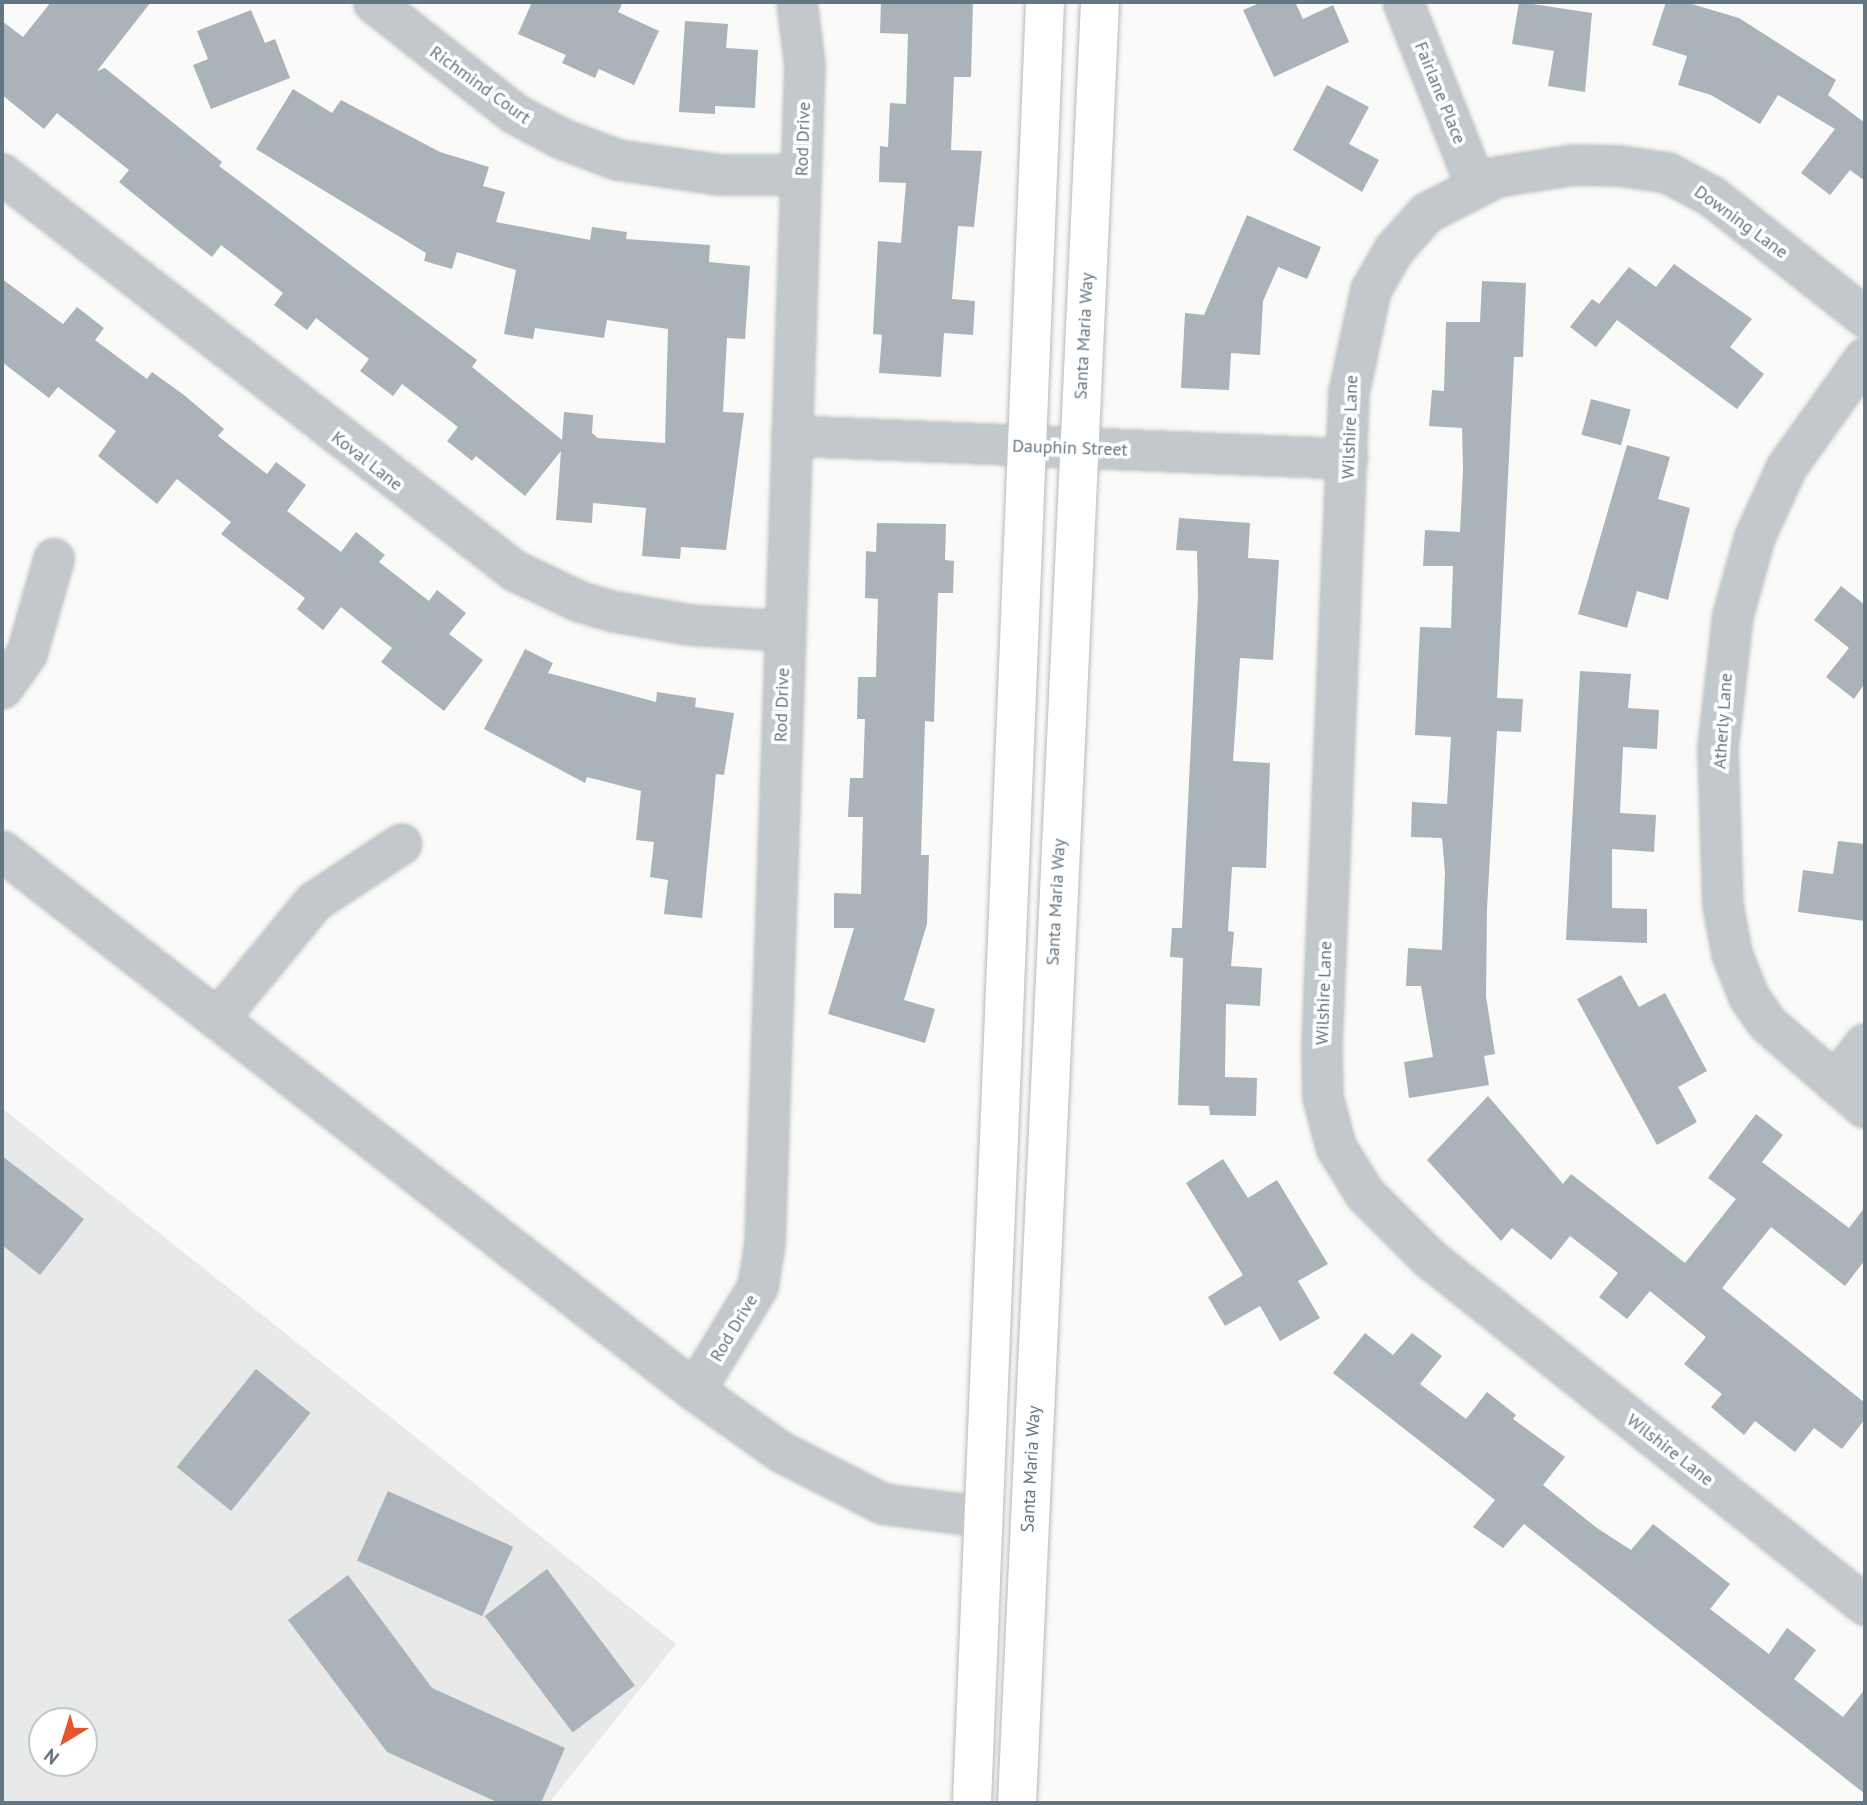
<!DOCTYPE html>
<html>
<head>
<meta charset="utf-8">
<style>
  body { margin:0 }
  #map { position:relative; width:1867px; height:1805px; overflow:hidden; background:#fafaf8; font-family:"PT Sans",sans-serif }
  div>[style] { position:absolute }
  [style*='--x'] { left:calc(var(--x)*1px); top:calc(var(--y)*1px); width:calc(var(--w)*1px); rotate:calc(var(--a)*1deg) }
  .built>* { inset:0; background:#e8e9e9 }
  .building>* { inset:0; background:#aab3b9; transform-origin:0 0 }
  .roads { filter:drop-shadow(0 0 2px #b5babe) drop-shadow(0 0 2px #b5babe) }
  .minor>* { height:38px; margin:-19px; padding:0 19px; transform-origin:19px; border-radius:19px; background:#c3c8cc }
  .major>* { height:38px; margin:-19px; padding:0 19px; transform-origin:19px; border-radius:19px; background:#fff }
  span { translate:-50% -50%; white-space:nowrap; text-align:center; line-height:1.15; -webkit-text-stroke:7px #fff; paint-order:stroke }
  .street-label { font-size:18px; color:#657683 }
  .frame { position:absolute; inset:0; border:4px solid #657683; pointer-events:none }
  .north { position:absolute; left:28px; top:1707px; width:70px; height:70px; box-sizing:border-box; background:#fff; border:2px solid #c1c8cd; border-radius:50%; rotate:218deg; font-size:19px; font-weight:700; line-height:28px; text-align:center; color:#657683 }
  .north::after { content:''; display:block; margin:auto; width:24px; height:32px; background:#e4572e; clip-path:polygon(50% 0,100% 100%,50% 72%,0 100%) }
</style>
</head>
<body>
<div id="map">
  <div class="built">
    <div style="clip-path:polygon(evenodd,2px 1108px,676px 1644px,549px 1803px,2px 1803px,2px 1108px,42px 1721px,84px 1721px,84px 1763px,42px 1763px,42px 1721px)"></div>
  </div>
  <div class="building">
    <div style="clip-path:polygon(51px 2px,151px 2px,97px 71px,105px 68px,222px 162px,219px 166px,477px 360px,472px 367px,562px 440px,564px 412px,593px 415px,592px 433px,598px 438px,665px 443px,668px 329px,607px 320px,604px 338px,535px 328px,533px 339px,504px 334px,516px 270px,457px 252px,452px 269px,424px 261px,426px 253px,256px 149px,293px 89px,332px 113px,341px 100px,440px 152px,489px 167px,483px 186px,505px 192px,496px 222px,590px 240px,592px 227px,627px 232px,626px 239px,710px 245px,709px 262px,750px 266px,745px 339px,727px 338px,723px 412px,744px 413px,726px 550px,681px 547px,680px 559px,642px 556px,646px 508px,593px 503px,592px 523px,556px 520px,561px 451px,525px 496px,476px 456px,472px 461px,447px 441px,458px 427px,402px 384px,393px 396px,360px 371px,369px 359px,316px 318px,307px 330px,274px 305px,283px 293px,221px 245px,212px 257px,179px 231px,119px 182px,129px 170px,57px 113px,44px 129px,2px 95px,2px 21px,23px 37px)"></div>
    <div style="clip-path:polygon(532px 2px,623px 2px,618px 12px,659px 31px,634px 85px,599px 69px,595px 78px,562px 63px,566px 55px,518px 34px)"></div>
    <div style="clip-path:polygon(881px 2px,973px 2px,971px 77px,954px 77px,951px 150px,982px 151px,974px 227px,958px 226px,952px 299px,975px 301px,973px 335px,944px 333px,941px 377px,879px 373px,882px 335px,873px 334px,878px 241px,901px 243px,906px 183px,879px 182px,880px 146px,888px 147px,890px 103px,906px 104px,908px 34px,880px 33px)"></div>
    <div style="clip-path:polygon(1262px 2px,1295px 2px,1303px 19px,1333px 5px,1349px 42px,1274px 77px,1243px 10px)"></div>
    <div style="clip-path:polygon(1519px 2px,1592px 13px,1585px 92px,1548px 86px,1554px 51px,1512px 44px)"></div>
    <div style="clip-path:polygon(1666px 2px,1685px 2px,1739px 18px,1836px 80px,1828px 95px,1865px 123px,1865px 181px,1850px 170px,1830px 195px,1801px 173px,1835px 129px,1778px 95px,1760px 124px,1711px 95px,1678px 85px,1687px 56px,1652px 45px)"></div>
    <div style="clip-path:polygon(251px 10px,265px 43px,275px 39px,290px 78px,211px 109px,193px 65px,208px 59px,197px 31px)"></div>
    <div style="clip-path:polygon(685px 21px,728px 24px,726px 48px,758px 50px,755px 108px,715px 106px,715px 114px,679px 112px)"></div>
    <div style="clip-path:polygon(1327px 85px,1369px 107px,1349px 144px,1379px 160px,1362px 192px,1293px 150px)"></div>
    <div style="clip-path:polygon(1247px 215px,1321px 247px,1307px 279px,1278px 267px,1263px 301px,1260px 355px,1231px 353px,1229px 390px,1181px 388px,1185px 313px,1204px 315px)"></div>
    <div style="clip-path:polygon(1674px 264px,1752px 319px,1730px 347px,1764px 374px,1737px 409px,1617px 320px,1596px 347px,1570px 327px,1592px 299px,1599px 304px,1629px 267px,1656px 287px)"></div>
    <div style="clip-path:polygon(2px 279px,63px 324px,77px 307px,104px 328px,95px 340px,147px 379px,152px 372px,184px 395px,224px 429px,218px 436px,267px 474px,276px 462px,306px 485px,287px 511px,341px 552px,356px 532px,385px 555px,379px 562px,429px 601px,437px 590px,466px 613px,449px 634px,483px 660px,444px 711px,381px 662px,392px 648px,341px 607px,323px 630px,297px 609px,305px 598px,221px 534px,231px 522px,177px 479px,157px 504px,98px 456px,116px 431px,58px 387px,49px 398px,2px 362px)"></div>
    <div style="clip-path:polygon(1482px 281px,1526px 283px,1523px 357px,1514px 357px,1497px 698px,1523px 699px,1521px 732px,1497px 731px,1487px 909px,1486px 996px,1495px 1054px,1484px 1056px,1489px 1085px,1409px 1098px,1404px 1062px,1433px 1057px,1421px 986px,1406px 986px,1408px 948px,1442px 950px,1445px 873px,1442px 838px,1411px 837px,1412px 802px,1447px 804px,1451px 737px,1415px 735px,1420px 627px,1451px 628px,1453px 566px,1423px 566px,1425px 530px,1460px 532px,1463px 469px,1462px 428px,1429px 426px,1432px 390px,1444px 391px,1446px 322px,1480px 322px)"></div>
    <div style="left:1591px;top:399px;width:41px;height:37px;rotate:15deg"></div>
    <div style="clip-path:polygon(1627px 445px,1670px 457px,1658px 499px,1690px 508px,1668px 600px,1637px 591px,1627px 628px,1578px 614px)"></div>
    <div style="clip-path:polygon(1179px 518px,1250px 523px,1248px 558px,1279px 560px,1273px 660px,1240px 658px,1233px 761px,1270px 763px,1266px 868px,1232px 867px,1228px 931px,1234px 932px,1231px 966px,1262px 968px,1260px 1006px,1226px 1004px,1225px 1077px,1257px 1078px,1256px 1116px,1210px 1115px,1209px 1106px,1178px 1105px,1183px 958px,1170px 957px,1172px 928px,1182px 928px,1198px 595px,1197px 551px,1176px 550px)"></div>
    <div style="clip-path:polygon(877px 523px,946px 524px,945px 560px,954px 561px,953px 593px,938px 593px,934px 722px,925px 721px,921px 855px,929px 855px,927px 924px,904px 1000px,935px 1009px,925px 1043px,828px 1014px,854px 928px,834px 928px,834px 893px,861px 894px,863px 817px,848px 817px,850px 778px,863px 778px,865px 719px,857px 719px,858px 677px,876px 677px,878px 599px,865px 598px,866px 551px,876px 552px)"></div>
    <div style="clip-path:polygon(1841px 586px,1865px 605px,1865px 683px,1854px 699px,1826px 677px,1849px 648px,1814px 620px)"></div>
    <div style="clip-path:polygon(525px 649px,553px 663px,548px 673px,656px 702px,657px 692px,696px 698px,695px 707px,734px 713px,724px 775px,716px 774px,702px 918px,664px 914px,668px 880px,650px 877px,654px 842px,636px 840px,641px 791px,587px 777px,585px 783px,484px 729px)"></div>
    <div style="clip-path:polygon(1580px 671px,1631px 674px,1628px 708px,1659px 710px,1657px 749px,1623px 747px,1620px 813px,1656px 815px,1654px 852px,1612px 849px,1612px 908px,1647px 909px,1647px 943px,1566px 940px)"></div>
    <div style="clip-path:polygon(1838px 841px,1865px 844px,1865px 921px,1798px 912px,1803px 870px,1833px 874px)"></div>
    <div style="clip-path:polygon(1621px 975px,1639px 1007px,1665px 993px,1707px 1071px,1678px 1087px,1697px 1122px,1657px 1145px,1577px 999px)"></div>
    <div style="clip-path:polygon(1488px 1096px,1563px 1184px,1571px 1174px,1685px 1263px,1736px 1199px,1708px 1178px,1756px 1114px,1783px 1135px,1762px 1162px,1849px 1228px,1865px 1207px,1865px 1260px,1845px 1286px,1771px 1227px,1722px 1288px,1865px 1403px,1865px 1419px,1842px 1449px,1814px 1428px,1795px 1452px,1755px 1421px,1744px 1435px,1711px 1407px,1722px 1394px,1684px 1364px,1706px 1337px,1650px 1291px,1627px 1319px,1599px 1297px,1618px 1273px,1570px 1236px,1551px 1260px,1512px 1228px,1501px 1241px,1427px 1160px)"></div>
    <div style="clip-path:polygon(2px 1156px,84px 1219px,40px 1275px,2px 1245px)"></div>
    <div style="clip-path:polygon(1223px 1159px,1248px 1198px,1277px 1180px,1328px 1264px,1298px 1281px,1320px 1318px,1280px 1341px,1260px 1306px,1225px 1326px,1208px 1297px,1243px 1275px,1186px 1183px)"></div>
    <div style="clip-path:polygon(1365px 1333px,1393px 1355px,1412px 1333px,1442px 1356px,1420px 1384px,1466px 1419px,1487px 1392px,1516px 1415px,1513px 1419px,1565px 1457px,1543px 1485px,1597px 1528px,1631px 1550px,1653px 1524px,1730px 1584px,1710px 1609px,1769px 1654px,1787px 1628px,1816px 1650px,1794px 1679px,1843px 1717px,1865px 1689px,1865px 1794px,1524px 1524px,1503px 1548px,1473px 1527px,1495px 1500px,1333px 1373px)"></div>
    <div style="left:256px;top:1369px;width:70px;height:126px;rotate:39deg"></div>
    <div style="left:388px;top:1491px;width:137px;height:76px;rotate:24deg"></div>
    <div style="left:547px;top:1569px;width:146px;height:78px;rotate:53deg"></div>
    <div style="clip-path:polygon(348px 1575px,432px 1688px,565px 1748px,541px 1803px,499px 1803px,387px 1752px,288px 1620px)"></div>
  </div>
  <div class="roads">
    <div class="minor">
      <div style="--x:1403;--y:2;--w:197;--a:68.3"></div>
      <div style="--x:374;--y:3;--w:179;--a:38.2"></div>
      <div style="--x:515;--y:114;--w:53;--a:28"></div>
      <div style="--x:562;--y:139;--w:60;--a:20.6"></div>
      <div style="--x:618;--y:160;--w:102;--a:8.4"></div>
      <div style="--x:719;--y:175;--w:82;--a:0"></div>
      <div style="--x:2;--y:174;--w:649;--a:37.74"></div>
      <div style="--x:515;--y:571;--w:72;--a:25.5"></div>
      <div style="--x:580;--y:602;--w:37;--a:16"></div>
      <div style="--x:616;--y:612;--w:74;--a:10.1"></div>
      <div style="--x:689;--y:625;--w:96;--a:3.6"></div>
      <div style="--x:1865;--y:317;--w:196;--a:-141.8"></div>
      <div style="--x:1711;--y:196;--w:49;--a:-151.9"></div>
      <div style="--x:1668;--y:173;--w:49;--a:-171.7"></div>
      <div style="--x:1620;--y:166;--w:46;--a:-178.8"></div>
      <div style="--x:1574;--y:165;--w:78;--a:171.1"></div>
      <div style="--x:1497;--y:177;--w:79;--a:152.8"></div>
      <div style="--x:1427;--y:213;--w:50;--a:131.7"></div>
      <div style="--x:1394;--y:250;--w:46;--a:119.9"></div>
      <div style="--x:1371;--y:290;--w:105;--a:102.1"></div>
      <div style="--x:1349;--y:393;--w:654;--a:92.37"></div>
      <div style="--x:1322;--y:1046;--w:51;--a:88.9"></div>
      <div style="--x:1323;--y:1097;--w:52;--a:75.4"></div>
      <div style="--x:1336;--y:1147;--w:55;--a:58.3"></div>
      <div style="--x:1365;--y:1194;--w:92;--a:45"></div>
      <div style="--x:1430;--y:1259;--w:556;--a:38.5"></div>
      <div style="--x:1865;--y:358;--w:134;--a:125.6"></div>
      <div style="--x:1787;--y:467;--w:77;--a:114.6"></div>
      <div style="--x:1755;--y:537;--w:82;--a:105.6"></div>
      <div style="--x:1733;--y:616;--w:133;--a:96.5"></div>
      <div style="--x:1718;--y:748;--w:157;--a:88.2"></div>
      <div style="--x:1723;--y:905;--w:50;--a:79.6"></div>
      <div style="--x:1732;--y:954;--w:46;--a:68.4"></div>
      <div style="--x:1749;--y:997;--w:33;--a:55"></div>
      <div style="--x:1768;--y:1024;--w:128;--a:40.9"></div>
      <div style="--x:792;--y:436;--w:556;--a:2.37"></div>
      <div style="--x:2;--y:689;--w:43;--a:-54.5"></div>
      <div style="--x:27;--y:654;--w:99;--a:-74.1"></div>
      <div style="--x:2;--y:851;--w:879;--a:37.93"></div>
      <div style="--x:695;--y:1391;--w:105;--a:35.3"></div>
      <div style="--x:781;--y:1452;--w:114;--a:27"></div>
      <div style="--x:883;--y:1504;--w:101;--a:7.4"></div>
      <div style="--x:218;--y:1019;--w:151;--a:-50.6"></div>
      <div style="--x:314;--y:902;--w:105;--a:-33.4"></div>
      <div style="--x:1835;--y:1083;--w:49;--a:-52.4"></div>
      <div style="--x:695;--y:1391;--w:122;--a:-58.8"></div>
      <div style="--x:758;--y:1287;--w:44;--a:-80.8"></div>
      <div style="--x:765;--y:1244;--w:1179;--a:-88.06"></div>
      <div style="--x:805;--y:66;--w:64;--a:-97.1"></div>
    </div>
    <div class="major">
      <div style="--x:972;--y:1803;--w:1802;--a:-87.68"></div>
      <div style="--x:1017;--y:1803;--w:1803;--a:-87.36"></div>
    </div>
  </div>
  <div class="street-label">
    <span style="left:480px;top:85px;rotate:36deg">Richmind Court</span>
    <span style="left:1440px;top:93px;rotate:68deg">Fairlane Place</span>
    <span style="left:803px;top:139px;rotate:-88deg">Rod Drive</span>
    <span style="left:1741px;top:222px;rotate:36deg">Downing Lane</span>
    <span style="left:1084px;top:336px;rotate:-87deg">Santa Maria Way</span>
    <span style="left:1350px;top:427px;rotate:-88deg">Wilshire Lane</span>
    <span style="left:1070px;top:448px;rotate:2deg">Dauphin Street</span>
    <span style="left:367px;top:461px;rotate:38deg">Koval Lane</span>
    <span style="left:782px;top:705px;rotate:-88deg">Rod Drive</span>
    <span style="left:1723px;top:721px;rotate:-86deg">Atherly Lane</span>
    <span style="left:1056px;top:902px;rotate:-87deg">Santa Maria Way</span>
    <span style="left:1324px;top:993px;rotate:-88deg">Wilshire Lane</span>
    <span style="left:734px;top:1328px;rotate:-59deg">Rod Drive</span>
    <span style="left:1670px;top:1450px;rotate:38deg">Wilshire Lane</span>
    <span style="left:1031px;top:1469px;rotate:-87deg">Santa Maria Way</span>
  </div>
  <div class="frame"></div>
  <div class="north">N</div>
</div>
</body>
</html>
